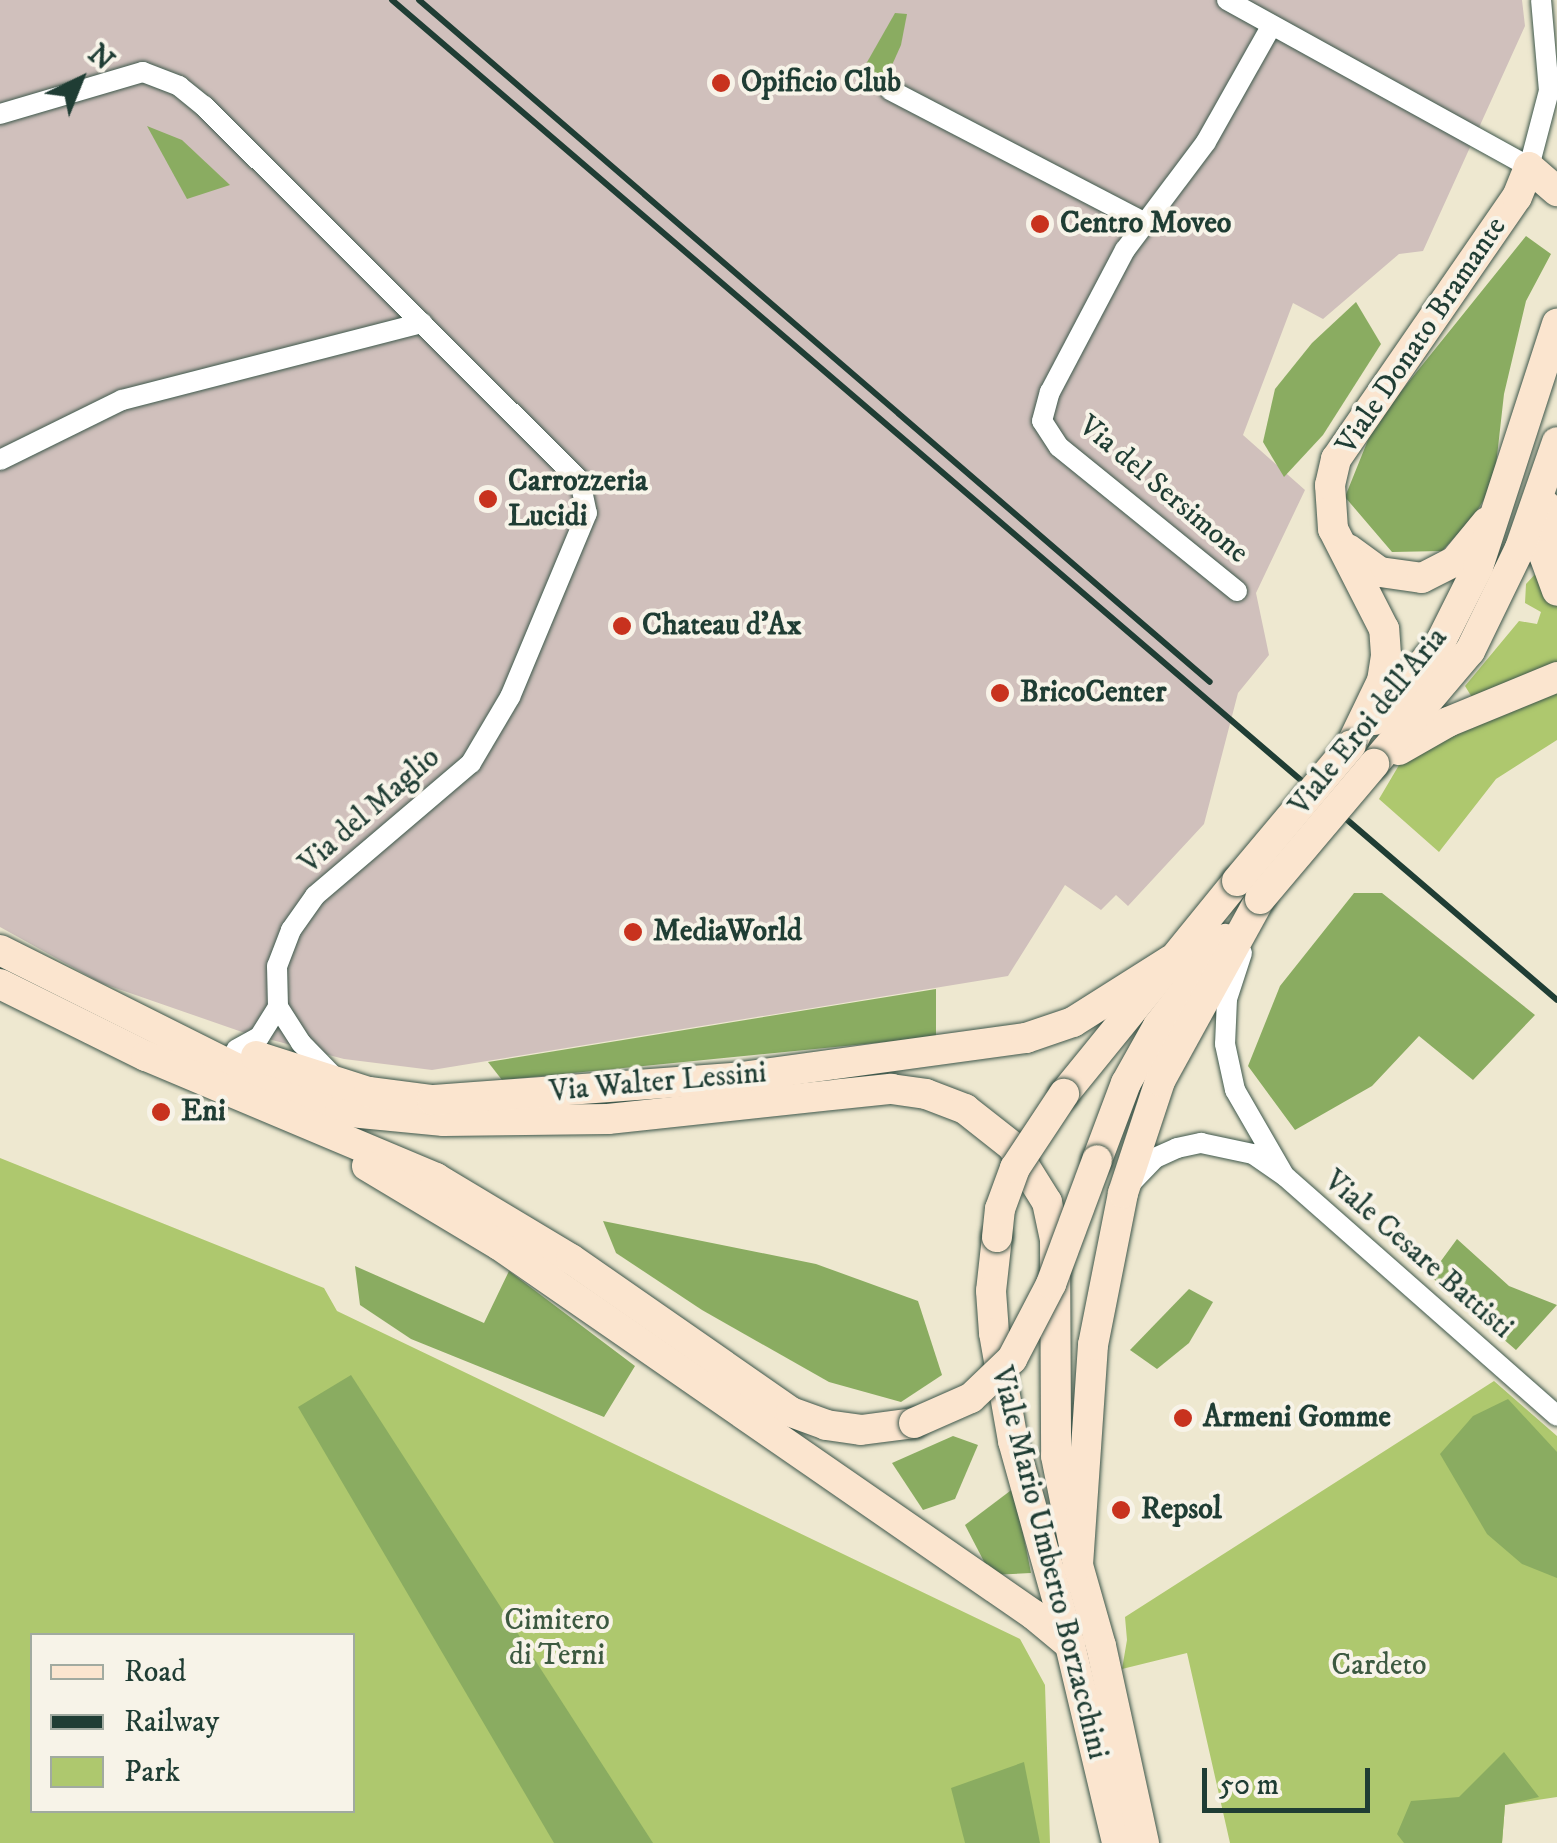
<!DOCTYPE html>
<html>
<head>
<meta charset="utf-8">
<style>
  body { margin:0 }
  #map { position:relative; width:1557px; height:1843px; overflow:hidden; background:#eee8d0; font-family:"IM FELL DW Pica",serif }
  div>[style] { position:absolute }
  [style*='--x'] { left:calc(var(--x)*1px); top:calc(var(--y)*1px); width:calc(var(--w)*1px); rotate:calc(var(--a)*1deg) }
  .industrial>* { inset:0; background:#d0c0bc }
  .green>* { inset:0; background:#aec86e }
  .forest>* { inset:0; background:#8aac61 }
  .roads { filter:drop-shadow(0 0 2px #3e574b) drop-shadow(0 0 2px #3e574b) }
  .minor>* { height:20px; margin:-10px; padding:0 10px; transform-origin:10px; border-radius:10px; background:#fff }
  .secondary>* { height:30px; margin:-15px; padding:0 15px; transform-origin:15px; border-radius:15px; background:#fbe5cf }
  .rail>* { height:6px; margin:-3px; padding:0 3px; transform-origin:3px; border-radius:3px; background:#1f3d34 }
  .bridges { filter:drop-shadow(0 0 2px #3e574b) drop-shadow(0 0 2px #3e574b) }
  .secondary-bridge>* { height:30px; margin:-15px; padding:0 15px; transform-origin:15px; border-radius:15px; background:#fbe5cf }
  .dots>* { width:28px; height:28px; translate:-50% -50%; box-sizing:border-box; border:5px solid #f7f3e8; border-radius:50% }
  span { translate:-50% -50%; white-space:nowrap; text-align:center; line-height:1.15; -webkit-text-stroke:8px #f7f3e8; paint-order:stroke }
  .poi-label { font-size:30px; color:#1f3d34; font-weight:700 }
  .left { translate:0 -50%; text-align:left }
  .street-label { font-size:30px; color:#1f3d34 }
  .park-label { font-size:30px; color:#3c5940 }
  .legend { position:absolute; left:30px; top:1633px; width:325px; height:180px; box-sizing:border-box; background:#f7f3e8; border:2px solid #a1aaa0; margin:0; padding:12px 18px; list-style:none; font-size:30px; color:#1f3d34 }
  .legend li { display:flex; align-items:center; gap:20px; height:50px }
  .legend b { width:50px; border:2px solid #a1aaa0 }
  .north { position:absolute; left:30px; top:30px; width:100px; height:100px; -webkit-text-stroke:8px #f7f3e8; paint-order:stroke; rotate:43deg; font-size:28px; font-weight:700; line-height:40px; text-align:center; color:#1f3d34 }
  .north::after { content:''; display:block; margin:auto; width:35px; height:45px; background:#1f3d34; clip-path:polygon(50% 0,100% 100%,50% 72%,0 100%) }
  .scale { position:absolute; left:1202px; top:1768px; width:168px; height:45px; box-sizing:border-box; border:5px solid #1f3d34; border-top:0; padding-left:12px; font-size:30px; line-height:35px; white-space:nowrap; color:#1f3d34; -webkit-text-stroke:8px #f7f3e8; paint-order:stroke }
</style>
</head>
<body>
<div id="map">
  <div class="industrial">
    <div style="clip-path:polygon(0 0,1522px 0,1525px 26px,1423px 251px,1399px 254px,1323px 319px,1293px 303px,1243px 435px,1305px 490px,1256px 593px,1269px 655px,1238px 693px,1204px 824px,1128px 906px,1116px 895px,1101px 910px,1065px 885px,1008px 976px,432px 1070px,344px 1059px,245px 1033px,101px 983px,0 927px)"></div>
  </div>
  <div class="green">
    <div style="clip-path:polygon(1538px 571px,1557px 606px,1557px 667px,1473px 699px,1465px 686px,1519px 621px,1537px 624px,1541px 612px,1525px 603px,1526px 584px)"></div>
    <div style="clip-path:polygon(1557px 687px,1557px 740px,1496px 779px,1439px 852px,1379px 799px,1402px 760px,1487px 714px)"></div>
    <div style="clip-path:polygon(evenodd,0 1158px,324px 1288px,337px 1311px,1020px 1639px,1045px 1685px,1050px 1843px,0 1843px,0 1158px,32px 1636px,352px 1636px,352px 1810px,32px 1810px,32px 1636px)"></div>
    <div style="clip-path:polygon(1494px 1381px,1557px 1436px,1557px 1797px,1505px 1805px,1502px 1843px,1230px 1843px,1187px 1653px,1122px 1669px,1127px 1640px,1125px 1617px)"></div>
  </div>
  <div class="forest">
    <div style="clip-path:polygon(895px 13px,907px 14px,901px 45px,884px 83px,866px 64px)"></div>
    <div style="clip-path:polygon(147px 126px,182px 140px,230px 185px,187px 199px)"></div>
    <div style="clip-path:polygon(1526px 236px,1551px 254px,1526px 301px,1504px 394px,1494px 483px,1474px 516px,1442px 551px,1392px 552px,1345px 497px,1374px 425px)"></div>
    <div style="clip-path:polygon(1356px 302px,1381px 344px,1323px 435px,1284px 477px,1263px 442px,1275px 389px,1312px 343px)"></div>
    <div style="clip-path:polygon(1354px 893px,1382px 893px,1535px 1015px,1473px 1080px,1419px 1036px,1372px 1086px,1295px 1130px,1248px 1066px,1280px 986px)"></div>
    <div style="clip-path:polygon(936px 989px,936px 1037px,502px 1080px,488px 1062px)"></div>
    <div style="clip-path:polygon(603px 1221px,816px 1264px,918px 1301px,942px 1375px,901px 1402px,829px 1382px,702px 1310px,616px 1253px)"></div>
    <div style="clip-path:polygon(1457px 1239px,1509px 1286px,1557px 1305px,1516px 1350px,1430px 1276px)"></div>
    <div style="clip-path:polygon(355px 1266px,484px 1323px,509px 1271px,635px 1366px,604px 1417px,411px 1339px,360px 1305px)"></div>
    <div style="clip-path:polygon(1189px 1289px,1213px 1302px,1189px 1343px,1157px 1369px,1130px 1350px)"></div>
    <div style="clip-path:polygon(351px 1375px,653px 1843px,554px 1843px,298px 1407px)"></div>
    <div style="clip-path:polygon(1508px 1399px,1557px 1452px,1557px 1578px,1522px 1564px,1487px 1534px,1440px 1454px,1473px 1416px)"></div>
    <div style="clip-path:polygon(953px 1436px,978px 1445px,955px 1499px,923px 1510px,892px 1463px)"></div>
    <div style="clip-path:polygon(1014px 1488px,1031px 1573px,991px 1575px,965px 1525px)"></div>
    <div style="clip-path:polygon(1504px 1752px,1539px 1797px,1505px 1805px,1502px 1843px,1404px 1843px,1397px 1834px,1411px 1801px,1459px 1797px)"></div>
    <div style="clip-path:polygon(1024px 1762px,1040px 1843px,965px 1843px,951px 1788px)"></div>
  </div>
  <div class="roads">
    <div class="minor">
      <div style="--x:1227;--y:0;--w:345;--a:28.9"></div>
      <div style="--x:1529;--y:167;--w:79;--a:-75.3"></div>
      <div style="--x:1549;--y:91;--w:91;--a:-95"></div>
      <div style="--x:890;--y:90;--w:288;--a:27.5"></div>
      <div style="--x:0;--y:114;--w:149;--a:-16.4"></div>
      <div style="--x:143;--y:72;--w:39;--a:21"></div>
      <div style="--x:179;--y:86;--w:32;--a:39"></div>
      <div style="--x:204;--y:106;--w:531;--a:44.92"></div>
      <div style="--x:580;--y:481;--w:33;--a:78"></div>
      <div style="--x:587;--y:513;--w:199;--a:112.7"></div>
      <div style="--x:510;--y:697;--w:77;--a:120.6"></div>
      <div style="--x:471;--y:763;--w:205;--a:139.6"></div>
      <div style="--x:315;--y:896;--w:42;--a:125.2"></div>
      <div style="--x:291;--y:930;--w:39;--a:111"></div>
      <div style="--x:277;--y:966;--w:41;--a:88.6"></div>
      <div style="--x:278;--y:1007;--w:36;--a:122"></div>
      <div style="--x:259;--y:1037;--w:26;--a:151"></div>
      <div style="--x:0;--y:460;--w:136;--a:-26.2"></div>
      <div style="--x:122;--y:400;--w:310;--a:-14.4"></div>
      <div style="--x:1237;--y:591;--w:229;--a:-141"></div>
      <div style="--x:1059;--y:447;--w:31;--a:-123"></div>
      <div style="--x:1042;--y:421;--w:30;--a:-75"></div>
      <div style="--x:1050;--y:392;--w:161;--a:-62.2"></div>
      <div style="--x:1125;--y:250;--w:135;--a:-53.1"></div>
      <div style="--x:1206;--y:142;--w:134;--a:-60.6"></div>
      <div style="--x:1242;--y:953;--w:48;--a:108.1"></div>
      <div style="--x:1227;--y:999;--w:45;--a:92.5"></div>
      <div style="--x:1225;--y:1044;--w:47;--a:77.7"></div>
      <div style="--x:1235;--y:1090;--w:96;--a:60"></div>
      <div style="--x:278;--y:1007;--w:43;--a:57.4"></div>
      <div style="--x:301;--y:1043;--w:50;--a:45.8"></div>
      <div style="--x:1131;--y:1183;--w:35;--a:-46"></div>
      <div style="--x:1155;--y:1158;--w:24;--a:-24"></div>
      <div style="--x:1177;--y:1148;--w:25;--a:-12"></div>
      <div style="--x:1201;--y:1143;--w:53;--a:11.9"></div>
      <div style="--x:1253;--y:1154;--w:40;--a:34.9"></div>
      <div style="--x:1286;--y:1177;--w:361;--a:41.4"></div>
    </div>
    <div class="secondary">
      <div style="--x:1546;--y:506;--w:49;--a:92.3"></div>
      <div style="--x:1544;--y:555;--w:38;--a:70"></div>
      <div style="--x:1348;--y:549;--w:39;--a:36"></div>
      <div style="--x:1380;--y:572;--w:42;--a:8.1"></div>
      <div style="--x:1422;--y:578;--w:36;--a:-27"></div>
      <div style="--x:1454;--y:562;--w:52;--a:-50.5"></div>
      <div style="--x:1374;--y:720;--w:99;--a:-49.1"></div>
      <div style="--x:1439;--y:645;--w:87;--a:-63.4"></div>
      <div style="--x:1478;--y:567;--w:256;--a:-72"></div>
      <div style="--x:1351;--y:745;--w:71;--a:-64.2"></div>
      <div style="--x:1382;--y:681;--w:26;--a:-81"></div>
      <div style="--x:1386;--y:655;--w:26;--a:-94"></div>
      <div style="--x:1384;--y:629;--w:112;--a:-117"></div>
      <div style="--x:1333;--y:529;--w:44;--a:-93.9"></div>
      <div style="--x:1330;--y:485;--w:27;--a:-77"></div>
      <div style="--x:1336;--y:459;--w:318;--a:-55.4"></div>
      <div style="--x:1517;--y:197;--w:32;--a:-68"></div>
      <div style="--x:1529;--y:167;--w:37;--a:41"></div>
      <div style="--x:1399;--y:750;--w:56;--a:-29.7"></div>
      <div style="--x:1448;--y:722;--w:118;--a:-22.4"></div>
      <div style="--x:1374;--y:764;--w:148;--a:-49.7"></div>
      <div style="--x:1470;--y:651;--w:114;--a:-64.1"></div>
      <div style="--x:1520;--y:548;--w:112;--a:-70.8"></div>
      <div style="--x:0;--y:950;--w:264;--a:26.6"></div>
      <div style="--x:236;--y:1068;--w:113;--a:22.5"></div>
      <div style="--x:340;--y:1111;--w:104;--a:5.5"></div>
      <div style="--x:444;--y:1121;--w:164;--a:-0.7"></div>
      <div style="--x:608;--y:1119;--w:285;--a:-6.1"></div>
      <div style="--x:891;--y:1089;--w:35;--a:8"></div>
      <div style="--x:926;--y:1094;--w:42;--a:21"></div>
      <div style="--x:965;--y:1109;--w:60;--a:38.2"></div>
      <div style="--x:1012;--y:1146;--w:66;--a:58"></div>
      <div style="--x:1047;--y:1202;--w:39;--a:78"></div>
      <div style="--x:1055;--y:1240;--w:216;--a:89.7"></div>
      <div style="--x:1056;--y:1456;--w:111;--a:78.6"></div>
      <div style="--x:0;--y:984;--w:163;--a:26.3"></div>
      <div style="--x:146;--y:1056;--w:315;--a:22.8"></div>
      <div style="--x:436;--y:1178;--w:157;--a:31"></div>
      <div style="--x:571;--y:1259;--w:268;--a:34.8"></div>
      <div style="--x:791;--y:1412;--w:37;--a:20"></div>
      <div style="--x:826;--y:1425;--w:35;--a:8"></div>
      <div style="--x:861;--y:1430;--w:53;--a:-7.5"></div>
      <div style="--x:256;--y:1056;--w:119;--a:17.7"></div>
      <div style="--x:369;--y:1092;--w:64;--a:7.2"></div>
      <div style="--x:432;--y:1100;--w:303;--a:-4.2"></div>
      <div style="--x:734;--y:1078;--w:295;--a:-7.8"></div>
      <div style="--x:1026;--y:1038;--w:50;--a:-18.8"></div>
      <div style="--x:1073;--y:1022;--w:116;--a:-32.3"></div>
      <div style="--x:1064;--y:1094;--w:274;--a:-50.9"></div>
      <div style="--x:1097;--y:1160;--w:82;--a:-69.4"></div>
      <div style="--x:1126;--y:1083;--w:65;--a:-60.7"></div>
      <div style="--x:1158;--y:1026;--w:110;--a:-52.4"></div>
      <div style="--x:367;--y:1166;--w:154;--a:30.9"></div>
      <div style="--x:499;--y:1245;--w:650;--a:34.67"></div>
      <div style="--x:1034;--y:1615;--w:47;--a:39.8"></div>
      <div style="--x:997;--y:1237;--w:54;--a:96.3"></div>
      <div style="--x:991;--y:1291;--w:42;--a:85.9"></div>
      <div style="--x:994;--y:1333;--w:110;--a:80"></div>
      <div style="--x:1013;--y:1441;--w:212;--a:74.4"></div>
      <div style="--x:1070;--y:1645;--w:204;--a:76.6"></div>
      <div style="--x:1144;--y:1843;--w:202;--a:-102.3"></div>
      <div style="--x:1101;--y:1646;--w:84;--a:-105.9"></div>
      <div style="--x:1078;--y:1565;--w:221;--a:-86.1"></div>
      <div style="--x:1093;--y:1345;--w:155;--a:-78.8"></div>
      <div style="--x:1123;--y:1193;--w:118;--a:-71.7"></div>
      <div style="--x:1160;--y:1081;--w:208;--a:-61.2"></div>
    </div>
  </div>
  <div class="rail">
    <div style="--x:392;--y:0;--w:1535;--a:40.64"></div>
    <div style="--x:419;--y:0;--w:1044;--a:40.77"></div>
  </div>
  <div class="bridges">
    <div class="secondary-bridge">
      <div style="--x:1237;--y:881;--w:177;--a:-50"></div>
      <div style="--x:1260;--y:899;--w:177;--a:-49.8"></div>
      <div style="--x:997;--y:1237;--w:28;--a:-84"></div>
      <div style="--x:1000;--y:1209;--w:44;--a:-69.9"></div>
      <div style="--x:1015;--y:1168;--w:89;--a:-56.5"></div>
      <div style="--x:914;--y:1423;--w:62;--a:-23.7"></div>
      <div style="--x:971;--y:1398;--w:57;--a:-43.6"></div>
      <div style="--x:1012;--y:1359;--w:85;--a:-62.5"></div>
      <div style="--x:1051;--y:1284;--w:132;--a:-69.6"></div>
    </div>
  </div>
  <div class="dots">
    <div style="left:721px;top:83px;background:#c8321e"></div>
    <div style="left:1040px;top:224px;background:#c8321e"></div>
    <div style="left:488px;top:499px;background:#c8321e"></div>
    <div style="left:622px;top:626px;background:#c8321e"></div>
    <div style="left:1000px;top:693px;background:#c8321e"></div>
    <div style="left:633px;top:932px;background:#c8321e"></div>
    <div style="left:161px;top:1112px;background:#c8321e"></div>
    <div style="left:1183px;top:1418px;background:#c8321e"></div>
    <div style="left:1121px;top:1510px;background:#c8321e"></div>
  </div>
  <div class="poi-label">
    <span class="left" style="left:741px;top:83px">Opificio Club</span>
    <span class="left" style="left:1060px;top:224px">Centro Moveo</span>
    <span class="left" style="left:508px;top:499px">Carrozzeria<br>Lucidi</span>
    <span class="left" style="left:642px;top:626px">Chateau d'Ax</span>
    <span class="left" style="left:1020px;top:693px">BricoCenter</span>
    <span class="left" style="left:653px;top:932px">MediaWorld</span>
    <span class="left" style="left:181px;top:1112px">Eni</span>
    <span class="left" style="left:1203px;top:1418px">Armeni Gomme</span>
    <span class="left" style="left:1141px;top:1510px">Repsol</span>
  </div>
  <div class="street-label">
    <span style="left:1422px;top:336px;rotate:-56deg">Viale Donato Bramante</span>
    <span style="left:1163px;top:490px;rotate:40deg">Via del Sersimone</span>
    <span style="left:1369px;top:722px;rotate:-51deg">Viale Eroi dell'Aria</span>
    <span style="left:370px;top:811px;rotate:-41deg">Via del Maglio</span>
    <span style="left:658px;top:1083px;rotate:-5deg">Via Walter Lessini</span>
    <span style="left:1418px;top:1255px;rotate:41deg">Viale Cesare Battisti</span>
    <span style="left:1049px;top:1563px;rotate:76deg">Viale Mario Umberto Borzacchini</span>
  </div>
  <div class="park-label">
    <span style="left:557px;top:1638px">Cimitero<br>di Terni</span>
    <span style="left:1379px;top:1666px">Cardeto</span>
  </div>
  <ul class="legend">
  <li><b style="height:12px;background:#fbe5cf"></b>Road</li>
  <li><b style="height:12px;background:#1f3d34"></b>Railway</li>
  <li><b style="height:28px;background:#aec86e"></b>Park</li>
  </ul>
  <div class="north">N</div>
  <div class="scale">50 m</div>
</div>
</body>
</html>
